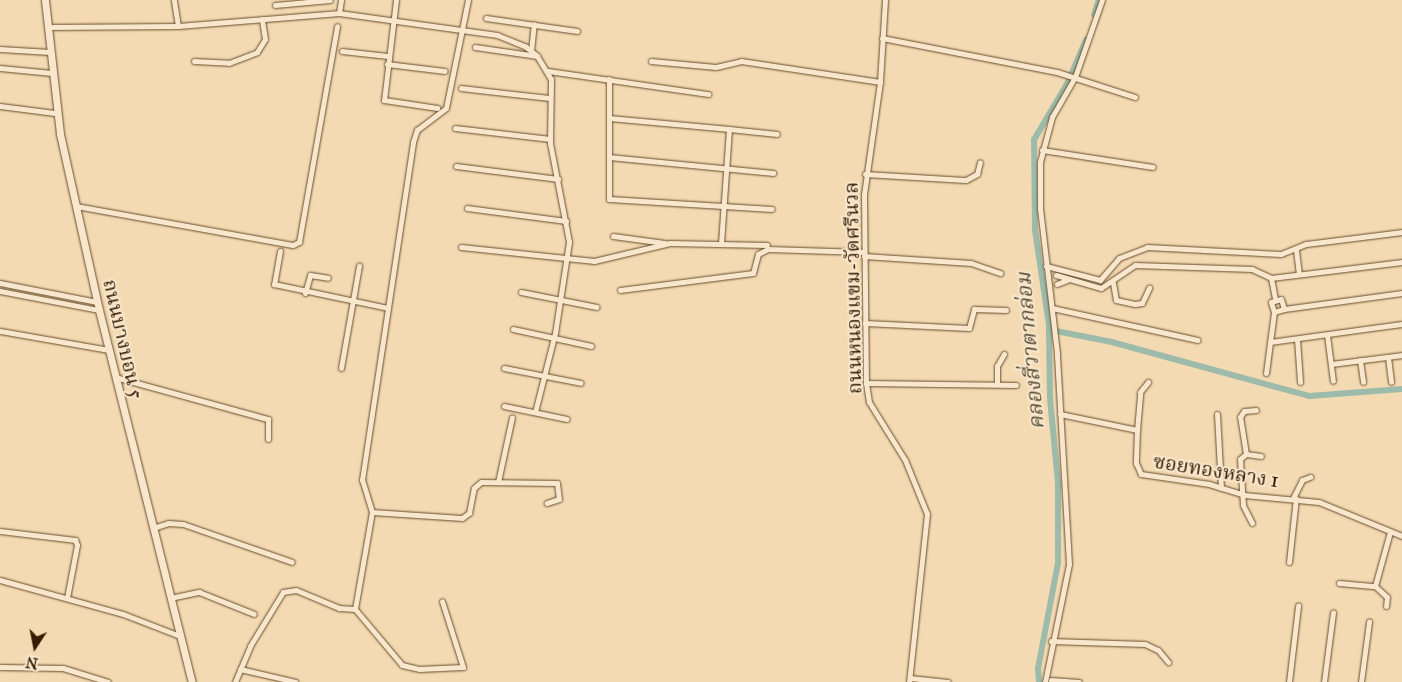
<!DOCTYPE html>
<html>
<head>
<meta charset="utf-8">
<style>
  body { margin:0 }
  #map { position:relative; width:1402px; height:682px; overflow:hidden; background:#f4dab2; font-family:"IM FELL Great Primer","Noto Serif Thai",serif }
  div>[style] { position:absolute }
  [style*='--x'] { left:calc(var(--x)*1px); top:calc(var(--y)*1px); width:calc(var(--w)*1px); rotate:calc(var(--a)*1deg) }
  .canal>* { height:5.5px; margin:-2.75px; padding:0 2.75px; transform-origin:2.75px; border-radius:2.75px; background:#9cbbaa }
  .roads { filter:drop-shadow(0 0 1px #664c2c) drop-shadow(0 0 1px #664c2c) }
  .street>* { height:5px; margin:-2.5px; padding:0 2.5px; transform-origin:2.5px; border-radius:2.5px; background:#f8e7cd }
  .secondary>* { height:7px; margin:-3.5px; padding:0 3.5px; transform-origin:3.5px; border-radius:3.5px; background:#f8e7cd }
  span { translate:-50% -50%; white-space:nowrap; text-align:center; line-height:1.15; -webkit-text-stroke:4px #f8e7cd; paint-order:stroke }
  .street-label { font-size:20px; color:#361c00 }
  .water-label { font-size:21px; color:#554c33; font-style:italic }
  .north { position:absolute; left:10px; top:622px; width:50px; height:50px; -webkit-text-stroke:4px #f8e7cd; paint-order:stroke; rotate:191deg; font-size:14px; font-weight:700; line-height:20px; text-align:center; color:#361c00 }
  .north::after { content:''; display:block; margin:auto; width:18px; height:22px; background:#361c00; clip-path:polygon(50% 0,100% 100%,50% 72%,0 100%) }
</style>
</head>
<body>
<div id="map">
  <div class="canal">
    <div style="--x:1094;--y:15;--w:16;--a:-72"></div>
    <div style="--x:1051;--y:330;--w:62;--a:11.1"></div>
    <div style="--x:1112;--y:342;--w:205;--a:15.3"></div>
    <div style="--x:1310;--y:396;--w:92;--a:-4.4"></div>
    <div style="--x:1039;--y:682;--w:13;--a:-94"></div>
    <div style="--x:1038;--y:669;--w:108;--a:-79.3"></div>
    <div style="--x:1058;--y:563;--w:80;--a:-90"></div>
    <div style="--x:1058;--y:483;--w:85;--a:-95.4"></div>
    <div style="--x:1050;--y:398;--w:73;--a:-90.8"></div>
    <div style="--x:1049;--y:325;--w:96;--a:-98.4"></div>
    <div style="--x:1035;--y:230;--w:90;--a:-90.6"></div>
    <div style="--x:1034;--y:140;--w:67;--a:-59.6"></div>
    <div style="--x:1068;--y:82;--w:46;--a:-66.8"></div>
  </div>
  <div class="roads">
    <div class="street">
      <div style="--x:396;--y:0;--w:101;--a:96.8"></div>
      <div style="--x:384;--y:100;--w:54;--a:8.6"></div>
      <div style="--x:885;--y:0;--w:82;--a:93.5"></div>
      <div style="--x:880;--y:82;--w:113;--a:98.1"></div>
      <div style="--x:864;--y:194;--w:189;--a:89.4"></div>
      <div style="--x:866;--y:383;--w:19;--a:81"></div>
      <div style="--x:869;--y:402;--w:68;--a:58.2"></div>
      <div style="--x:905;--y:460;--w:58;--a:67.8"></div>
      <div style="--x:927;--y:514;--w:169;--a:96.1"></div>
      <div style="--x:275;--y:5;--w:55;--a:-5.2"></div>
      <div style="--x:339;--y:13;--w:13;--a:-81"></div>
      <div style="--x:486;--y:18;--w:92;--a:8.1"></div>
      <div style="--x:178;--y:26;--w:162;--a:-4.6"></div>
      <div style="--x:339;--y:13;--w:160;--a:7.9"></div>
      <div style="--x:497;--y:35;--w:31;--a:22"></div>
      <div style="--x:526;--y:47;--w:14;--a:39"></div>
      <div style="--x:537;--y:56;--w:27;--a:59"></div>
      <div style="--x:551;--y:79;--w:64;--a:90.9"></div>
      <div style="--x:550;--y:143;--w:101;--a:79.1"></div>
      <div style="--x:569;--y:242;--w:92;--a:98.7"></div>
      <div style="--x:555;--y:333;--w:81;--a:104.2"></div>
      <div style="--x:47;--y:27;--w:131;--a:-0.4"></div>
      <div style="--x:178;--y:26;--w:26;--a:-99"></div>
      <div style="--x:882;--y:38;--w:178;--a:11"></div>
      <div style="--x:1057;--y:72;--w:82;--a:17.8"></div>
      <div style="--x:475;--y:47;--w:63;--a:8.3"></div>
      <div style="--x:0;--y:49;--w:50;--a:3.4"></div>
      <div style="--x:342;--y:51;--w:46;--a:6.2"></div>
      <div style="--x:531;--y:51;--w:27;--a:-84"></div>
      <div style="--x:194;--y:61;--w:35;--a:3"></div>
      <div style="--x:229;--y:63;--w:30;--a:-21"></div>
      <div style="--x:257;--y:52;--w:15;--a:-58"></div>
      <div style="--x:265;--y:39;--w:20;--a:-99"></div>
      <div style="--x:651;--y:61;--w:65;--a:5.3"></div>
      <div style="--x:716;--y:67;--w:26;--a:-13"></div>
      <div style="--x:741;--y:61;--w:141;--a:8.6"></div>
      <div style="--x:387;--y:64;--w:58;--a:6.9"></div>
      <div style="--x:0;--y:68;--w:52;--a:5.5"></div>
      <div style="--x:548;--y:71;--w:162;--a:8.2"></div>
      <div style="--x:609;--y:79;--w:120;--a:90"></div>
      <div style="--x:609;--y:199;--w:163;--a:3.5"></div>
      <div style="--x:461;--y:88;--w:89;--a:6.5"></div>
      <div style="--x:0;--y:106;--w:55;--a:7.3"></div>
      <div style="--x:609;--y:118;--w:121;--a:5.2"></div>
      <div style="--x:729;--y:129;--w:115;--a:94"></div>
      <div style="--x:455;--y:128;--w:96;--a:6.6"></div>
      <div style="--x:729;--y:129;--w:48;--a:5.9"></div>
      <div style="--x:1042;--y:150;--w:112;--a:8.7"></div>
      <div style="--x:609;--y:157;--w:165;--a:5.6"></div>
      <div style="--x:456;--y:166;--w:103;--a:7.3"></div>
      <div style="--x:865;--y:174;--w:101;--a:3.4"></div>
      <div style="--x:966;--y:180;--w:13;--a:-29"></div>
      <div style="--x:977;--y:174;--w:12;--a:-76"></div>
      <div style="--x:76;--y:206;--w:220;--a:10.2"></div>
      <div style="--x:293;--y:245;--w:7;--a:-27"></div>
      <div style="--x:299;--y:242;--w:219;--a:-80"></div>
      <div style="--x:467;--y:208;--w:100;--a:7.5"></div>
      <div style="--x:613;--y:236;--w:52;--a:7.7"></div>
      <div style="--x:461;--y:247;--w:134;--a:6"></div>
      <div style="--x:594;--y:261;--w:78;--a:-13.3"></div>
      <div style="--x:670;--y:243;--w:97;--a:1.2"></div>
      <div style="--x:1296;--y:250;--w:24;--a:83"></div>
      <div style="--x:280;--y:251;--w:34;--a:100"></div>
      <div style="--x:274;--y:284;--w:116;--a:11.9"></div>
      <div style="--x:864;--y:256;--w:107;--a:3.7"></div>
      <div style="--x:971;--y:263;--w:31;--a:19"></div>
      <div style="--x:1046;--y:266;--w:56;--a:14.5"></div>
      <div style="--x:1100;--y:280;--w:29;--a:-49"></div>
      <div style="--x:1119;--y:258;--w:30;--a:-21"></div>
      <div style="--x:1147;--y:247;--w:134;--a:3"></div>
      <div style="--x:1281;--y:254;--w:27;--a:-22"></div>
      <div style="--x:1306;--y:244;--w:97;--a:-7.1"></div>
      <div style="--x:1056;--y:275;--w:47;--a:16.1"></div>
      <div style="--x:1101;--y:288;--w:41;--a:-34.1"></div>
      <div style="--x:1135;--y:265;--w:117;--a:2"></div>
      <div style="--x:1252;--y:269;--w:21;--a:25"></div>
      <div style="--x:1271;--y:278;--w:20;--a:79"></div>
      <div style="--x:1271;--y:278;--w:132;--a:-7"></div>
      <div style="--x:0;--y:283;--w:99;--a:11.1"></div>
      <div style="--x:1113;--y:283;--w:17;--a:80"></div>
      <div style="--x:1116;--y:300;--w:19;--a:12"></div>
      <div style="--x:1135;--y:304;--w:7;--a:-8"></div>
      <div style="--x:1142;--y:303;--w:17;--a:-65"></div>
      <div style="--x:1057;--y:284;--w:11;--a:-22"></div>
      <div style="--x:620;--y:290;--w:134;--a:-7.3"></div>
      <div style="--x:753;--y:273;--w:20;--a:-75"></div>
      <div style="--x:758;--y:254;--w:11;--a:-27"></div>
      <div style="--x:768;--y:249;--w:96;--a:1.8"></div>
      <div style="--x:0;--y:291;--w:101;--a:10.9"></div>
      <div style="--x:521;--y:292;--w:77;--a:11.2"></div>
      <div style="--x:305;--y:293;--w:19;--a:-74"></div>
      <div style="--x:310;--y:275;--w:18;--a:9"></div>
      <div style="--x:1052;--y:308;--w:149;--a:12.4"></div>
      <div style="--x:1284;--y:309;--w:119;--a:-7.7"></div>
      <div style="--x:865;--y:323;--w:104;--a:2.8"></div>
      <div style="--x:969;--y:328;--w:20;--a:-75"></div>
      <div style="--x:974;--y:309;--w:32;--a:2"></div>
      <div style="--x:513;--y:329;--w:80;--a:12.3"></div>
      <div style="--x:0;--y:331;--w:111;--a:9.9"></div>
      <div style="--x:1327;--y:335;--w:46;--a:82.6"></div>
      <div style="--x:1297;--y:339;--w:43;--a:86"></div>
      <div style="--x:1270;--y:342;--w:133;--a:-7.8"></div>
      <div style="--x:1388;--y:357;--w:25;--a:83"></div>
      <div style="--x:1360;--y:360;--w:22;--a:82"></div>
      <div style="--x:1331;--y:364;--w:72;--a:-7.2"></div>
      <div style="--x:341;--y:368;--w:104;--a:-80"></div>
      <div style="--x:504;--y:368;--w:78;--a:11"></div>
      <div style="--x:1266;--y:373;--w:62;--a:-82.5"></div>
      <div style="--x:1274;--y:312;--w:10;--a:-107"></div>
      <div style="--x:1271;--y:302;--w:10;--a:-17"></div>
      <div style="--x:1281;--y:299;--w:10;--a:73"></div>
      <div style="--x:1284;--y:309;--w:10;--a:163"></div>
      <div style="--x:115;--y:377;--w:159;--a:15.4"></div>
      <div style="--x:268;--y:419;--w:20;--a:90"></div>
      <div style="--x:866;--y:383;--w:150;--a:0.8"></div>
      <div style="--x:997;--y:384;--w:18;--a:-90"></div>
      <div style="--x:997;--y:366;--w:14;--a:-60"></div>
      <div style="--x:504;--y:406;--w:64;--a:11.7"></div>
      <div style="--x:1060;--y:414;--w:79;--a:11.7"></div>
      <div style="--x:1137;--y:430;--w:33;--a:92"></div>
      <div style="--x:1136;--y:463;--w:12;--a:66"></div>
      <div style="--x:1141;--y:474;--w:69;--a:8.4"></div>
      <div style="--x:1209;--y:484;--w:37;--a:17"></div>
      <div style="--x:1244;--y:495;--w:75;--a:5.3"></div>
      <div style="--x:1319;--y:502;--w:90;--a:22.3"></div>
      <div style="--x:1217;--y:414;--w:74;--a:86.9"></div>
      <div style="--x:1137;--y:430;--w:38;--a:-85"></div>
      <div style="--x:1140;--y:392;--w:13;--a:-51"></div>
      <div style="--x:1246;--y:454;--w:37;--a:-99"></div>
      <div style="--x:1240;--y:417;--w:7;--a:-56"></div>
      <div style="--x:1244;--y:411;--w:12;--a:-5"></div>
      <div style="--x:498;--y:482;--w:66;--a:-77.8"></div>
      <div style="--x:1293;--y:498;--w:20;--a:-63"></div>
      <div style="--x:1302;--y:480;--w:9;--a:-21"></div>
      <div style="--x:372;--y:512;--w:90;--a:3.8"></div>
      <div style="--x:462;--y:518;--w:9;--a:-36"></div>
      <div style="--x:469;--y:513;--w:25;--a:-79"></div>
      <div style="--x:474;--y:488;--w:9;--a:-41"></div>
      <div style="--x:481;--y:482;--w:76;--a:0.8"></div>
      <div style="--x:557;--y:483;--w:16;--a:83"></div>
      <div style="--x:559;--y:499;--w:13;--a:162"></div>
      <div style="--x:1252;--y:523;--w:20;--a:-117"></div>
      <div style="--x:1243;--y:505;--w:46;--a:-93.7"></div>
      <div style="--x:1240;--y:459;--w:8;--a:-40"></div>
      <div style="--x:1246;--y:454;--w:15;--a:8"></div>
      <div style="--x:153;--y:528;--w:16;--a:-18"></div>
      <div style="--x:168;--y:523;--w:15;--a:4"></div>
      <div style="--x:183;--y:524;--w:115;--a:19.2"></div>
      <div style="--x:0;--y:531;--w:76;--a:6.8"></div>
      <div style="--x:75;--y:540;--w:5;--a:68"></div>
      <div style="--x:77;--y:545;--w:54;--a:100.7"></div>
      <div style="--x:1289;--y:562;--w:64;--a:-83.8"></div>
      <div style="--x:0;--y:580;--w:128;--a:15.5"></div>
      <div style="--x:123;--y:614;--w:61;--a:21.1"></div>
      <div style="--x:1339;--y:583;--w:36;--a:5"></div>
      <div style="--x:1375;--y:586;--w:56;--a:-74.5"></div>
      <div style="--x:1375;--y:586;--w:16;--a:43"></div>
      <div style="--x:1387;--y:597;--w:9;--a:96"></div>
      <div style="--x:170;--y:598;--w:30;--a:-12"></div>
      <div style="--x:199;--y:592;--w:59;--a:21.8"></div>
      <div style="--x:355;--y:609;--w:98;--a:-80.1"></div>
      <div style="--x:372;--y:512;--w:34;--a:-107"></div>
      <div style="--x:362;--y:480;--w:342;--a:-81.4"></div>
      <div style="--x:413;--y:142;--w:13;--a:-72"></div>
      <div style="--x:417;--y:130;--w:36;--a:-37"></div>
      <div style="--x:446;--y:108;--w:110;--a:-78.5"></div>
      <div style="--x:355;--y:609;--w:73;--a:50"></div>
      <div style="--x:402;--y:665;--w:17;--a:13"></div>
      <div style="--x:419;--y:669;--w:44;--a:-2.6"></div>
      <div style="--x:463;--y:667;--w:69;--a:-107.7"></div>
      <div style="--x:1051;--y:641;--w:94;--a:1.8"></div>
      <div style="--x:1145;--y:644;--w:14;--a:25"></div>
      <div style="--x:1158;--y:650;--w:16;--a:50"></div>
      <div style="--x:0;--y:667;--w:63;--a:0.9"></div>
      <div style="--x:63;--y:668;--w:47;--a:17.3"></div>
      <div style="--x:240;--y:669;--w:57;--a:13.1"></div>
      <div style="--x:910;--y:678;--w:38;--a:6"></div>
      <div style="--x:1051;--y:680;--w:28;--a:4"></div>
      <div style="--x:235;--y:682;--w:39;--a:-67"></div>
      <div style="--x:250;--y:646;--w:63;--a:-58.6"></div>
      <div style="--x:283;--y:592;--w:13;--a:-9"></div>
      <div style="--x:296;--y:590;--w:47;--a:22.7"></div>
      <div style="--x:339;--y:608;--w:16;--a:4"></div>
      <div style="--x:1045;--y:682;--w:120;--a:-78.5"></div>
      <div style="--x:1069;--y:564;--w:211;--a:-93.3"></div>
      <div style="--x:1057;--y:353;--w:145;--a:-96.7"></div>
      <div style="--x:1040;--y:209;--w:47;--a:-90"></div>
      <div style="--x:1040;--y:162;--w:47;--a:-75.1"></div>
      <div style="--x:1052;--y:117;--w:46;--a:-60.1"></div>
      <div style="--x:1075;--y:77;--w:82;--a:-70.7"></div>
      <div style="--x:1289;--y:682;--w:77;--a:-83.2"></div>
      <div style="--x:1324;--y:682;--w:70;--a:-82.6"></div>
      <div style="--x:1361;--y:682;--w:61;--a:-82.4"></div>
    </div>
    <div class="secondary">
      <div style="--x:45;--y:0;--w:135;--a:83.6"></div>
      <div style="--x:60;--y:134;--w:180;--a:77.5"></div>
      <div style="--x:99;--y:310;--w:383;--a:76"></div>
    </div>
  </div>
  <div class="street-label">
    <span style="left:853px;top:288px;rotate:-91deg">ถนนหนองแขม-วัดศรีนวล</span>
    <span style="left:123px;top:339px;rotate:77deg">ถนนบางบอน 5</span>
    <span style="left:1216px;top:471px;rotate:9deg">ซอยทองหลาง 1</span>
  </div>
  <div class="water-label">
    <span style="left:1030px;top:351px;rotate:-95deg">คลองสี่วาตากล่อม</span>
  </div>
  <div class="north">N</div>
</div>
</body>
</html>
